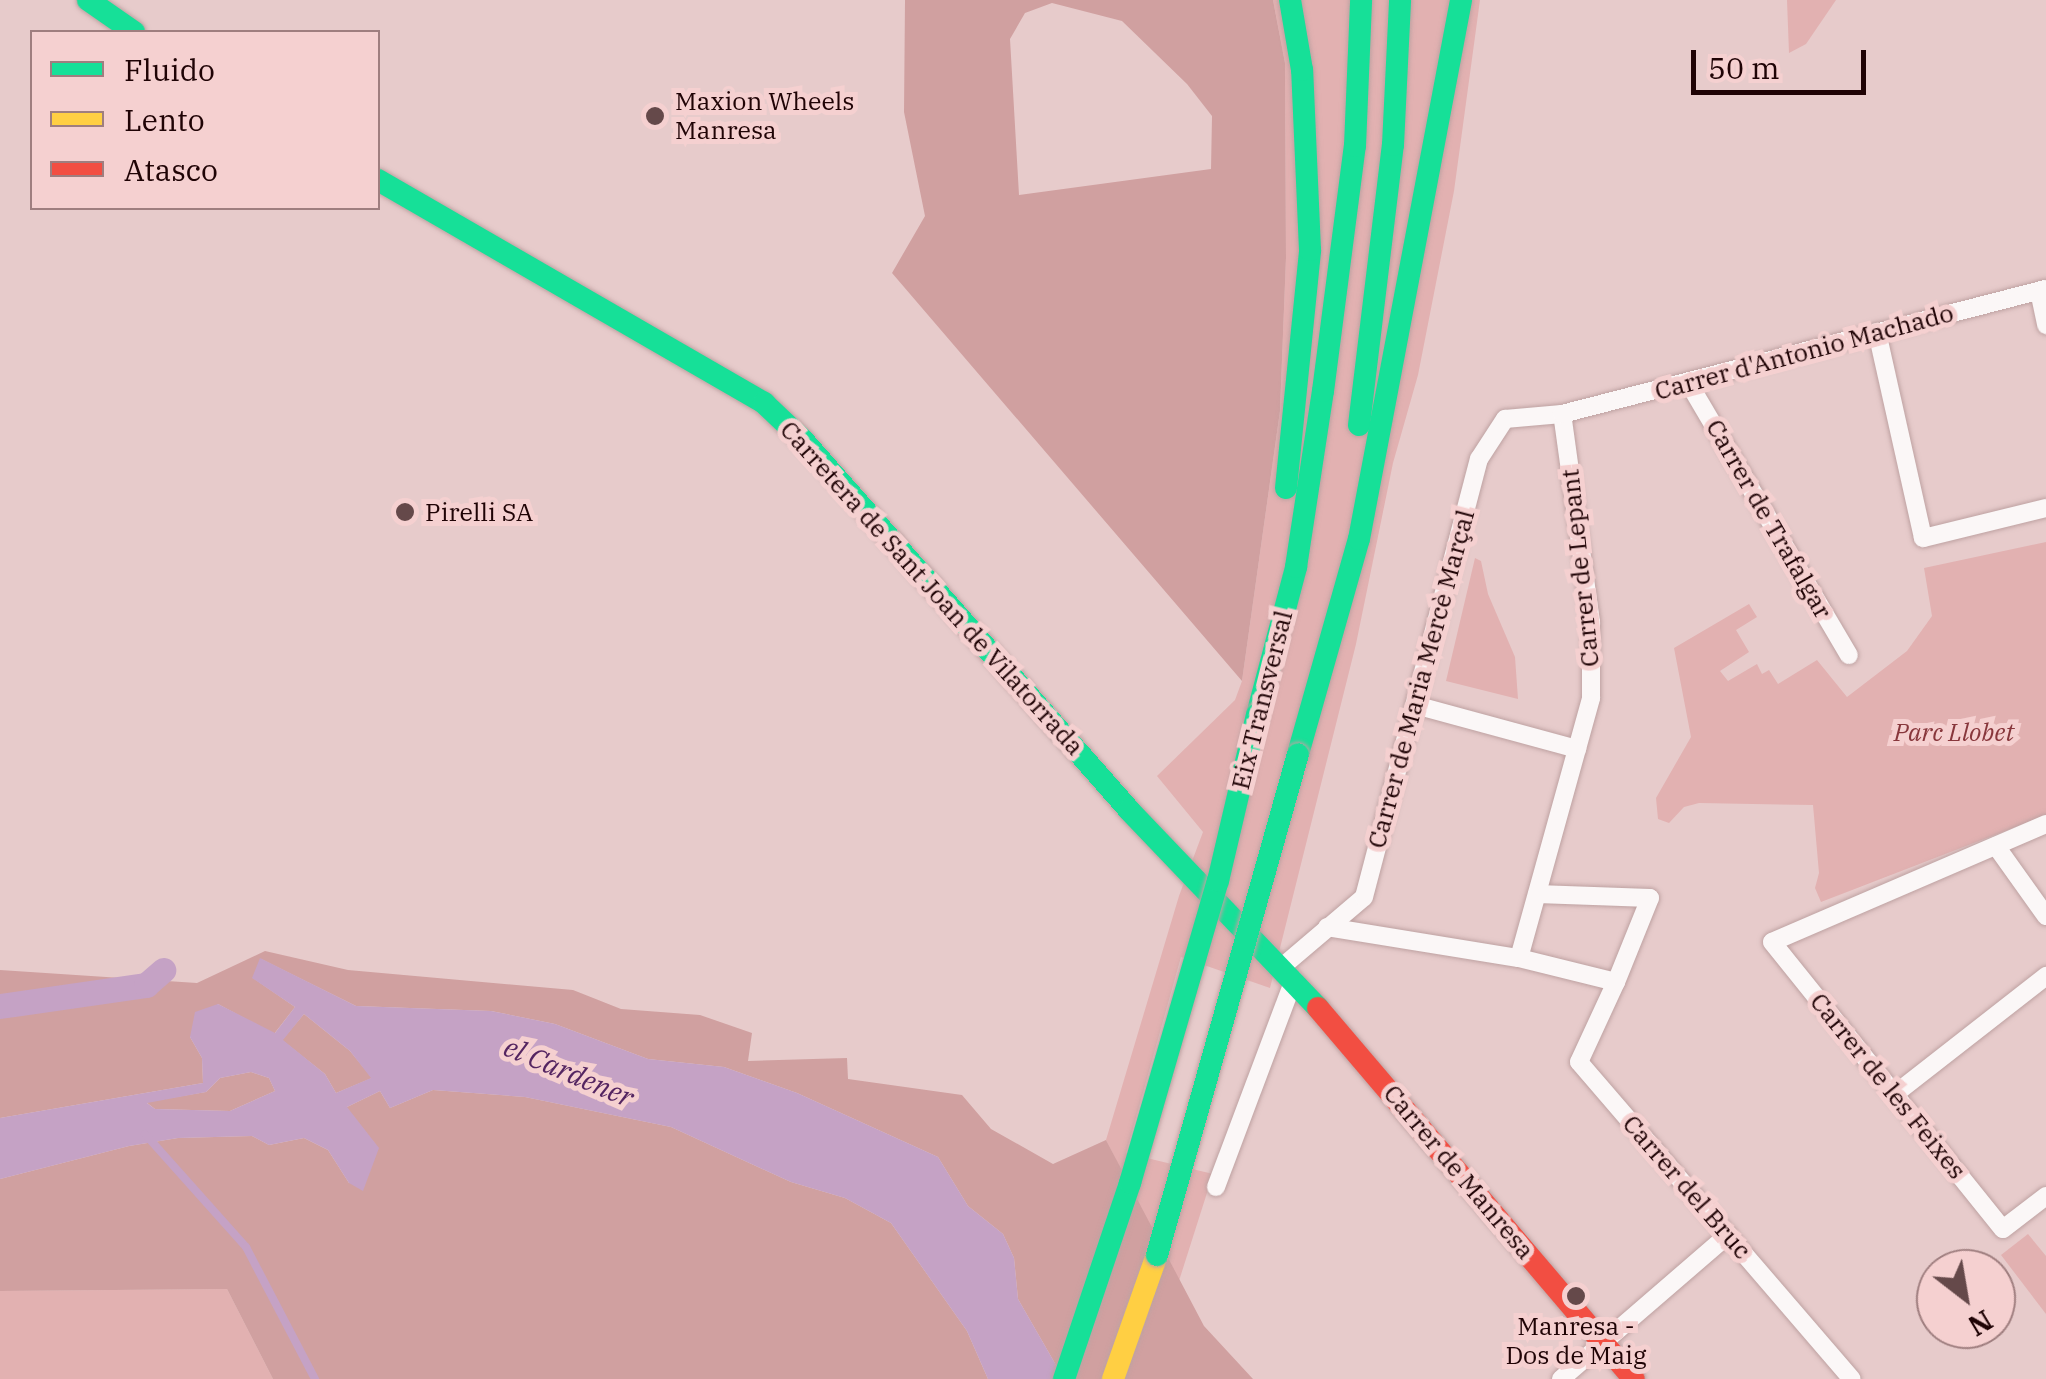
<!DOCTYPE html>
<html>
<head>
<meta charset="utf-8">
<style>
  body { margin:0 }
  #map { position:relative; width:2046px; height:1379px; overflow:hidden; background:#e7cbcb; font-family:"IBM Plex Serif",serif }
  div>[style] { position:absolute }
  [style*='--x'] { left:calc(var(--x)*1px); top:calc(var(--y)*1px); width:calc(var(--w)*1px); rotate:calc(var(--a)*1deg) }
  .green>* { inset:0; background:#e2b1b1 }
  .forest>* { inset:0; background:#d0a0a0 }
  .water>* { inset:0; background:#c5a2c5 }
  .stream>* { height:8px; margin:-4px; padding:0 4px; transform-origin:4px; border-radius:4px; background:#c5a2c5 }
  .canal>* { height:25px; margin:-12.5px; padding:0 12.5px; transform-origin:12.5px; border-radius:12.5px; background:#c5a2c5 }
  .roads { filter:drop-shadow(0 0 2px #bea2a2) drop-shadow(0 0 2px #bea2a2) }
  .street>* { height:18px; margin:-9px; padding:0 9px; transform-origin:9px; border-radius:9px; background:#fbf7f7 }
  .fast>* { height:22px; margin:-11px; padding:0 11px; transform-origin:11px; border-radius:11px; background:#16e098 }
  .slow>* { height:22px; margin:-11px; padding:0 11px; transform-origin:11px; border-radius:11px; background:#ffcf43 }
  .jam>* { height:22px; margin:-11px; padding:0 11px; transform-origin:11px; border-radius:11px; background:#f24e42 }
  .bridges { filter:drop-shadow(0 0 2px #bea2a2) drop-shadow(0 0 2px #bea2a2) }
  .fast-bridge>* { height:22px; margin:-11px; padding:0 11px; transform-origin:11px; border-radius:11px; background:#16e098 }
  .dots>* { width:28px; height:28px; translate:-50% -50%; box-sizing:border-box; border:5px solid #f5d0d0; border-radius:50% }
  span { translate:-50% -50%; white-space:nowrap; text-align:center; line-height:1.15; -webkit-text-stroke:10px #f5d0d0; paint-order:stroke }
  .poi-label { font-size:25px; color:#1f0305 }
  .left { translate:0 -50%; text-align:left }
  .street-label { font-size:25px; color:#1f0305 }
  .park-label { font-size:25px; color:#88373c; font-style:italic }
  .water-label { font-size:28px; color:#542561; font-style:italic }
  .legend { position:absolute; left:30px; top:30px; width:350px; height:180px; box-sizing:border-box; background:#f5d0d0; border:2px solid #9f7e7f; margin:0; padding:12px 18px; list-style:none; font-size:30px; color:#1f0305 }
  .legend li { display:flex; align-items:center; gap:20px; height:50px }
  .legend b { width:50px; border:2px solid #9f7e7f }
  .north { position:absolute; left:1916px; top:1249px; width:100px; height:100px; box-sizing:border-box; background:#f5d0d0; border:2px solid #9f7e7f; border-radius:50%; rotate:149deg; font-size:28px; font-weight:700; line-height:40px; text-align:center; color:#1f0305 }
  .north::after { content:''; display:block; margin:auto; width:35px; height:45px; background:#65494a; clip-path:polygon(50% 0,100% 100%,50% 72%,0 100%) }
  .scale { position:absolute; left:1691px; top:50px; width:175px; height:45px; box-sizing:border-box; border:5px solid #1f0305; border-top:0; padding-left:12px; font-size:30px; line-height:35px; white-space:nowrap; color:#1f0305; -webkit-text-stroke:8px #f5d0d0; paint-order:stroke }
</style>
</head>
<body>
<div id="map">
  <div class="green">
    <div style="clip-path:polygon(1273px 0,1480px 0,1454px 191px,1418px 375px,1393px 463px,1356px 644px,1270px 988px,1181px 957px,1126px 1153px,1213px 1174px,1178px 1284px,1106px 1140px,1179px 896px,1203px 832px,1157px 776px,1235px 700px,1242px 681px,1280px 411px,1286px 258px,1285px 63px)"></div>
    <div style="clip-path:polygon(1787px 0,1836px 0,1806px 44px,1789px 53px)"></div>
    <div style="clip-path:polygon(2046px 542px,2046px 815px,1821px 902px,1815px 888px,1819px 873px,1813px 805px,1699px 803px,1684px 807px,1669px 823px,1658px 819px,1656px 798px,1691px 737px,1674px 648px,1749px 604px,1757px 617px,1736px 630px,1749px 652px,1720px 671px,1728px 681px,1757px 664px,1762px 674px,1769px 670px,1778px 684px,1817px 660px,1847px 697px,1907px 651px,1932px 616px,1924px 568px)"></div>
    <div style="clip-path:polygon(1475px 558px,1481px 561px,1488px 594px,1515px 657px,1518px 699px,1446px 681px)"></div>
    <div style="clip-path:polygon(2028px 1234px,2046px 1256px,2046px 1314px,2001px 1255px)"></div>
    <div style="clip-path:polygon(227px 1289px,273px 1379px,0 1379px,0 1291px)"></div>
  </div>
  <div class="forest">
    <div style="clip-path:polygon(evenodd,905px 0,1273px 0,1285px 63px,1286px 258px,1280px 411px,1242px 681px,892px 273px,925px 216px,904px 112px,905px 0,1052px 3px,1122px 21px,1187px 84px,1212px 116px,1211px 169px,1019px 195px,1010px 39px,1025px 13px,1052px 3px)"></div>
    <div style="clip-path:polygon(265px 951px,348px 970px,573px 990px,621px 1009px,700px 1015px,752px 1033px,748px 1061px,847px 1058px,848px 1079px,962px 1095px,991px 1129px,1053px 1164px,1106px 1140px,1204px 1326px,1253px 1379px,1064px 1379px,1018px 1299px,1014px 1258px,1003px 1234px,968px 1206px,938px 1157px,797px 1093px,724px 1067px,648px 1059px,555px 1024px,491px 1011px,356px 1006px,261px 959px,253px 978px,295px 1007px,274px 1034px,218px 1004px,190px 1037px,202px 1058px,203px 1083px,0 1118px,0 970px,197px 983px)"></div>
    <div style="clip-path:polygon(304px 1014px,350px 1051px,372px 1078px,336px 1093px,325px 1074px,282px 1040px)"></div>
    <div style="clip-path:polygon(251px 1072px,269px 1078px,275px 1091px,230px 1111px,155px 1109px,146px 1102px,206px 1092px,220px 1078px)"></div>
    <div style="clip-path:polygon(433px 1090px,525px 1097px,671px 1127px,791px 1182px,845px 1198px,891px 1223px,967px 1331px,988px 1379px,273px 1379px,227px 1289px,0 1291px,0 1179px,129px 1146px,178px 1138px,252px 1136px,269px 1145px,304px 1138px,328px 1150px,349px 1183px,347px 1107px,380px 1091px,390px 1108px)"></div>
  </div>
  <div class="water">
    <div style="clip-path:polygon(evenodd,260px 958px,356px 1006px,491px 1011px,555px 1024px,648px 1059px,724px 1067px,797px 1093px,938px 1157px,968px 1206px,1003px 1234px,1014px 1258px,1018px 1299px,1064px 1379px,988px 1379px,967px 1331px,891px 1223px,845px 1198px,791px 1182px,671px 1127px,525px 1097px,433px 1090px,390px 1108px,380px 1091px,347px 1107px,379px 1148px,363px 1191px,349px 1183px,328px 1150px,304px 1138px,269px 1145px,252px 1136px,178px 1138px,129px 1146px,0 1179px,0 1118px,203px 1083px,202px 1058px,190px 1037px,195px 1012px,218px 1004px,275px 1033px,295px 1007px,252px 978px,260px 958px,304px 1014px,350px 1051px,371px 1078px,336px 1093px,325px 1074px,283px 1040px,304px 1014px,260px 958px,251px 1072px,269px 1078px,275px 1091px,230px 1111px,155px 1109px,147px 1103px,206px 1092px,220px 1078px,251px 1072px)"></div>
  </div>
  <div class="stream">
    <div style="--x:145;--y:1134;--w:152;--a:48.2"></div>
    <div style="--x:246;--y:1247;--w:149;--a:62.4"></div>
  </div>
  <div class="canal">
    <div style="--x:0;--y:1006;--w:148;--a:-8.2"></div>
    <div style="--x:146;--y:985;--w:23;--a:-41"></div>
  </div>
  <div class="roads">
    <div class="street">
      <div style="--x:2039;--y:291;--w:35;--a:78"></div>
      <div style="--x:1877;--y:332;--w:211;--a:77.4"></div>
      <div style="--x:1923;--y:538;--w:127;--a:-13.7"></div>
      <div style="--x:1688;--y:382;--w:317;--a:59.5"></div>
      <div style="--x:1415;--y:705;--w:168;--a:15.2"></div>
      <div style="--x:2046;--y:824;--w:298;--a:156.7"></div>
      <div style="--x:1772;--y:942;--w:368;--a:51.2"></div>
      <div style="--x:2003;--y:1229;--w:54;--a:-37.5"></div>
      <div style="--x:1996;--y:846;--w:86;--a:54.5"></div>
      <div style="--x:1537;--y:894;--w:113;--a:2"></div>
      <div style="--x:1650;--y:898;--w:91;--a:112"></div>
      <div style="--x:1616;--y:982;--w:100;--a:-166.1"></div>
      <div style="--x:1519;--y:958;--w:270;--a:-74.5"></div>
      <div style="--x:1591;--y:698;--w:76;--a:-90"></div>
      <div style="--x:1591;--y:622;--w:210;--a:-97.9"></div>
      <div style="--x:1327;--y:927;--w:194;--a:9.2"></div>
      <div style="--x:1283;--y:966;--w:106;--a:-40.4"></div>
      <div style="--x:1364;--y:897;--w:453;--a:-75.3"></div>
      <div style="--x:1479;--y:459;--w:48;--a:-57"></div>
      <div style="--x:1505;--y:419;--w:57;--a:-5"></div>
      <div style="--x:1562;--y:414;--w:500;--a:-14.5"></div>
      <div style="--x:1616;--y:982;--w:88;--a:114.8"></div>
      <div style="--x:1579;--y:1062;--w:418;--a:49.3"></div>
      <div style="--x:1895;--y:1094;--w:192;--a:-38"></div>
      <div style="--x:1216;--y:1187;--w:221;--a:-69.4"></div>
      <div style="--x:1561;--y:1379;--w:221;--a:-40.8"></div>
    </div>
    <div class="fast">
      <div style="--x:88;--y:0;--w:56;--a:34.8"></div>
      <div style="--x:378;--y:180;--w:446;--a:30"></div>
      <div style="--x:764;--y:403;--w:54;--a:43.5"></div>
      <div style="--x:803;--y:440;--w:493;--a:48.6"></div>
      <div style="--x:1129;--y:810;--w:274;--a:46.3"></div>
      <div style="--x:1359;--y:425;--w:282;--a:-83.1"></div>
      <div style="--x:1393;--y:145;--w:145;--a:-87.2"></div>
      <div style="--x:1286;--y:488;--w:239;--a:-84.2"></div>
      <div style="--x:1310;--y:250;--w:180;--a:-92.5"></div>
      <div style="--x:1302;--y:70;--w:71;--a:-99.7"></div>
      <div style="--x:1257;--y:715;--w:153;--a:-75.2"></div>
      <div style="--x:1296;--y:567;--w:178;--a:-81.3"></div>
      <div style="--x:1323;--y:391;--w:247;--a:-82.6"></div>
      <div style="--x:1355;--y:146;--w:146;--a:-87.6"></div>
      <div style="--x:1298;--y:754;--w:223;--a:-74.2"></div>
      <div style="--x:1359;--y:539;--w:549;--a:-79.28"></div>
    </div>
    <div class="slow">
      <div style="--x:1113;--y:1379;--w:132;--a:-70.5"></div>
    </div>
    <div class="jam">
      <div style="--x:1318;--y:1008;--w:487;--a:49.6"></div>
    </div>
  </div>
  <div class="bridges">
    <div class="fast-bridge">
      <div style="--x:1157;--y:1255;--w:520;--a:-74.28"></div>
      <div style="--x:1064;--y:1379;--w:207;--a:-71.4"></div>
      <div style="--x:1130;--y:1183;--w:315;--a:-73.8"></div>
      <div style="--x:1218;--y:881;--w:171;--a:-76.8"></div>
    </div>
  </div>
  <div class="dots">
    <div style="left:655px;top:116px;background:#65494a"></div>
    <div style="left:405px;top:512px;background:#65494a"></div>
    <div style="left:1576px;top:1296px;background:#65494a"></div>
  </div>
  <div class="poi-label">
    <span class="left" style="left:675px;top:116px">Maxion Wheels<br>Manresa</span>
    <span class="left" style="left:425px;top:512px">Pirelli SA</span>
    <span style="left:1576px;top:1341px">Manresa -<br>Dos de Maig</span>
  </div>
  <div class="street-label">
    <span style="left:1804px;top:352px;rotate:-15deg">Carrer d'Antonio Machado</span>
    <span style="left:1769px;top:519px;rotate:60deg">Carrer de Trafalgar</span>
    <span style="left:1580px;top:568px;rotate:-96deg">Carrer de Lepant</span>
    <span style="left:932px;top:588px;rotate:48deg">Carretera de Sant Joan de Vilatorrada</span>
    <span style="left:1421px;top:679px;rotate:-75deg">Carrer de Maria Mercè Marçal</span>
    <span style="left:1262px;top:700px;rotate:-76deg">Eix Transversal</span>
    <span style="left:1888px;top:1086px;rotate:51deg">Carrer de les Feixes</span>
    <span style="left:1459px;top:1172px;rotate:50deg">Carrer de Manresa</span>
    <span style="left:1687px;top:1187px;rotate:49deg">Carrer del Bruc</span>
  </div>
  <div class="park-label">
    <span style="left:1954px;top:732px">Parc Llobet</span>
  </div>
  <div class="water-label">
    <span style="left:569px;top:1072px;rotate:23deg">el Cardener</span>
  </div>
  <ul class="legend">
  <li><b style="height:12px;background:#16e098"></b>Fluido</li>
  <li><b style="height:12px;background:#ffcf43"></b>Lento</li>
  <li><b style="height:12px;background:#f24e42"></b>Atasco</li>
  </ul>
  <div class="north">N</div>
  <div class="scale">50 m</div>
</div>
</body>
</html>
